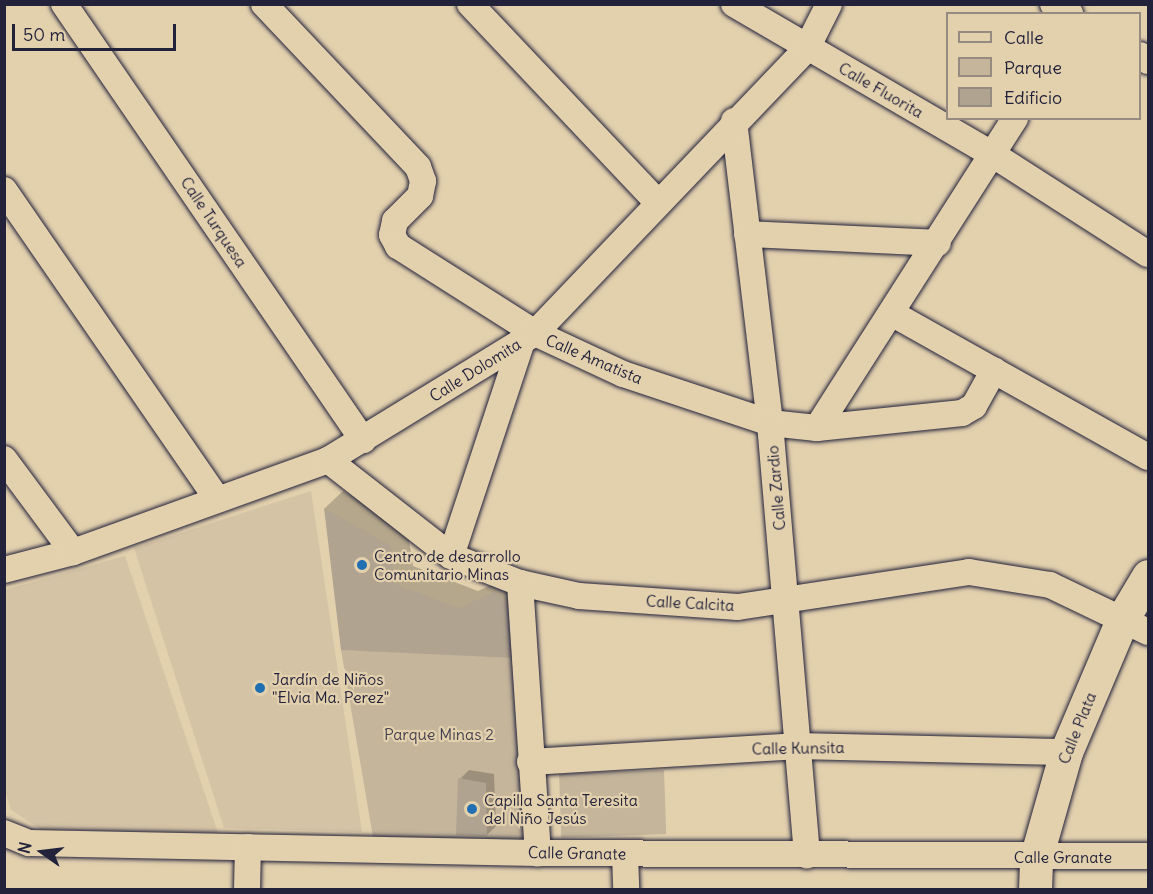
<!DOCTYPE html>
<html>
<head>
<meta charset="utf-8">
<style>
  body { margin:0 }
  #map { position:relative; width:1153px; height:894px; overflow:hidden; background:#e3d1ae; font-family:Delius,sans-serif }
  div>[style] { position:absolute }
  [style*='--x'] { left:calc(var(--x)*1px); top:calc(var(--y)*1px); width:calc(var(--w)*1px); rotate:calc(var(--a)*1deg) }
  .built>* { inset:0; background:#d4c3a5 }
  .green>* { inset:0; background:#c4b59b; transform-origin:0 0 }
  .shadow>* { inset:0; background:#0003 }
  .building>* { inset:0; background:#b0a390 }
  .roads { filter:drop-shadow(0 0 2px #22223b) drop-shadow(0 0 2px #22223b) }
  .street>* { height:26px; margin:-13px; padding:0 13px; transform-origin:13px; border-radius:13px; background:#e3d1ae }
  .secondary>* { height:33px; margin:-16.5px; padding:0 16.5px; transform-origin:16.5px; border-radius:16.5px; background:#e3d1ae }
  .dots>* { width:16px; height:16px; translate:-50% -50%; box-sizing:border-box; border:3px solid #e3d1ae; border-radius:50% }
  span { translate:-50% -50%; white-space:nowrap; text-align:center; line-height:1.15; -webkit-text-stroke:4.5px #e3d1ae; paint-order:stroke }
  .street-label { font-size:16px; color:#22223b }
  .poi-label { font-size:16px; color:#22223b }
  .left { translate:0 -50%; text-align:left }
  .park-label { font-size:16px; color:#423f4e }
  .frame { position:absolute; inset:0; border:6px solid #22223b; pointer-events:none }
  .legend { position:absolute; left:946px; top:12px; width:195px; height:108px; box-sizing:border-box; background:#e3d1ae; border:2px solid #968b80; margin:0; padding:8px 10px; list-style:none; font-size:18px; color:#22223b }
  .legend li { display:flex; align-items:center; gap:12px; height:30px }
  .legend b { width:30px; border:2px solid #968b80 }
  .north { position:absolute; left:12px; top:822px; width:60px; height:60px; -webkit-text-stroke:4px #e3d1ae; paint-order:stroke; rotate:284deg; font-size:16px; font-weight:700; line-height:24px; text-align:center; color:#22223b }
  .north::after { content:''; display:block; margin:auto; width:21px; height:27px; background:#22223b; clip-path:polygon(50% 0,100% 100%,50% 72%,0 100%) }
  .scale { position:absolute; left:12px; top:24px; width:164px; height:27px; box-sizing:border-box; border:3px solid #22223b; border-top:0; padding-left:8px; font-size:18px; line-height:21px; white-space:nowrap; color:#22223b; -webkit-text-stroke:4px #e3d1ae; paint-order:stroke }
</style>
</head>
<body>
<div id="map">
  <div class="built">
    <div style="clip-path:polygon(311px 491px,362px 832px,224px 828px,134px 548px)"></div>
    <div style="clip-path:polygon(125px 556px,218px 833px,43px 831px,11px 810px,4px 788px,4px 590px)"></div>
  </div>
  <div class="green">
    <div style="clip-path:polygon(341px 650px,517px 653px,526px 840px,373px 837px)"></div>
    <div style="left:664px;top:770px;width:64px;height:105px;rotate:88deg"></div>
  </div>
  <div class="shadow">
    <div style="clip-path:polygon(343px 491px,407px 527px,413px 566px,478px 591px,513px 575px,530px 639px,343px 649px,325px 508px)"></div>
    <div style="clip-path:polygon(469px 770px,494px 774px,496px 826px,487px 835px,460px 779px)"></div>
  </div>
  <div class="building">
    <div style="clip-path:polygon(324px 508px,390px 545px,395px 584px,459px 608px,494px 592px,509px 605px,513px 658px,341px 650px)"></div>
    <div style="clip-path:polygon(458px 778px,486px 783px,487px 836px,456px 835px)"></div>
  </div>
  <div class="roads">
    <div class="street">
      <div style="--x:64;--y:4;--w:529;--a:55.56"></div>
      <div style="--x:264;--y:4;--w:224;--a:46.6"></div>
      <div style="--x:418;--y:167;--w:15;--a:70"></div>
      <div style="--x:423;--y:181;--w:15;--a:101"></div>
      <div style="--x:420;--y:196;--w:35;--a:135"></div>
      <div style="--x:395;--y:221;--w:14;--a:102"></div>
      <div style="--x:392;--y:235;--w:13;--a:61"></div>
      <div style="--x:398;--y:246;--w:162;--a:32.4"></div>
      <div style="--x:535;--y:333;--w:97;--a:25"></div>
      <div style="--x:623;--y:374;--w:155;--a:18.4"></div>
      <div style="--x:770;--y:423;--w:47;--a:6.1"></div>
      <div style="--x:817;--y:428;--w:146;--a:-5.9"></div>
      <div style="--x:962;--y:413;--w:14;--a:-30"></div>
      <div style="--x:974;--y:406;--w:41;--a:-60.9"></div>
      <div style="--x:470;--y:4;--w:274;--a:46.6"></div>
      <div style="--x:734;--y:4;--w:298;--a:30.2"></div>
      <div style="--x:992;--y:154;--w:185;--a:32.7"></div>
      <div style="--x:1053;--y:4;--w:20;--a:30"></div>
      <div style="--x:1140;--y:55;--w:10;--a:37"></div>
      <div style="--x:734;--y:121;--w:304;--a:83.2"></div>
      <div style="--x:770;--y:423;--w:434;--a:85.1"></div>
      <div style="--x:4;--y:190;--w:375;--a:55.4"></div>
      <div style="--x:747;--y:234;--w:191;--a:2.7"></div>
      <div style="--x:893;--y:314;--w:292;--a:29.3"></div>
      <div style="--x:817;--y:428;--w:368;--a:-57.4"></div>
      <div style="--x:4;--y:459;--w:116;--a:53.4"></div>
      <div style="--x:328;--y:460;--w:156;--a:38"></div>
      <div style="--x:451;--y:556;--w:74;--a:21.4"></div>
      <div style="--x:520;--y:583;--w:60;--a:12.4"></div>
      <div style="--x:579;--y:596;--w:159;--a:4"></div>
      <div style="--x:738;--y:607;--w:234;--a:-8.6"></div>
      <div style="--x:969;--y:572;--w:82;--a:9.1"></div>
      <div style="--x:1050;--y:585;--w:109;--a:25.6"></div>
      <div style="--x:451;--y:556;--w:226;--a:-71.7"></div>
      <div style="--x:4;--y:570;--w:71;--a:-14.6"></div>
      <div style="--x:73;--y:552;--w:271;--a:-19.8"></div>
      <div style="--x:328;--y:460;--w:243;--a:-31.5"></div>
      <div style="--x:535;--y:333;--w:394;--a:-46.3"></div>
      <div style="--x:807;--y:48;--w:49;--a:-63.4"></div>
      <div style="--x:520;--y:583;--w:271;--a:86.2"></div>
      <div style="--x:530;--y:762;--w:266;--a:-3.4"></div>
      <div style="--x:796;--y:746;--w:270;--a:1.3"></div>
      <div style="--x:4;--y:833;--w:27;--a:22"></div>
      <div style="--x:29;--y:843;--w:509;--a:1.13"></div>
      <div style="--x:538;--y:853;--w:610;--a:0.28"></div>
      <div style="--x:625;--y:854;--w:36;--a:88"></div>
      <div style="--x:247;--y:890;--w:43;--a:-88.7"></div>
    </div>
    <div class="secondary">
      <div style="--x:1035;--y:890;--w:32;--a:-88"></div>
      <div style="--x:1036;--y:858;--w:110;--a:-74.2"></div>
      <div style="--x:1066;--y:752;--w:146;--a:-67"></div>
      <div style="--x:1123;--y:618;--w:49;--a:-59.2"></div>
    </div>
  </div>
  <div class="dots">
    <div style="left:362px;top:565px;background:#1f6fb2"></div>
    <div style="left:260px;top:688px;background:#1f6fb2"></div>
    <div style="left:472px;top:809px;background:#1f6fb2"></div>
  </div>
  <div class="street-label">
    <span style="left:881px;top:90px;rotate:30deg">Calle Fluorita</span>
    <span style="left:214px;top:222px;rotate:56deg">Calle Turquesa</span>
    <span style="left:594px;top:359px;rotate:23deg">Calle Amatista</span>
    <span style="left:475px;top:370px;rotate:-32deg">Calle Dolomita</span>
    <span style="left:776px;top:488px;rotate:-95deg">Calle Zardio</span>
    <span style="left:690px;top:603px;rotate:3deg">Calle Calcita</span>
    <span style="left:1077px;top:728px;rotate:-68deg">Calle Plata</span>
    <span style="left:798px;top:748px;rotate:-1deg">Calle Kunsita</span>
    <span style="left:577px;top:853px;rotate:1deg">Calle Granate</span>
    <span style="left:1063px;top:857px">Calle Granate</span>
  </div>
  <div class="poi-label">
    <span class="left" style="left:374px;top:565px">Centro de desarrollo<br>Comunitario Minas</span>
    <span class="left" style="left:272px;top:688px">Jardín de Niños<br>"Elvia Ma. Perez"</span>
    <span class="left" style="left:484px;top:809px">Capilla Santa Teresita<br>del Niño Jesús</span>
  </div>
  <div class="park-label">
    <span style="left:439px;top:734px">Parque Minas 2</span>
  </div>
  <div class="frame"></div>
  <ul class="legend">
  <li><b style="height:8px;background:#e3d1ae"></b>Calle</li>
  <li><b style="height:16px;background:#c4b59b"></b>Parque</li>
  <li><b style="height:16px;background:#b0a390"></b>Edificio</li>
  </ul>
  <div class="north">N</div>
  <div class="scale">50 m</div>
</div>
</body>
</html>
